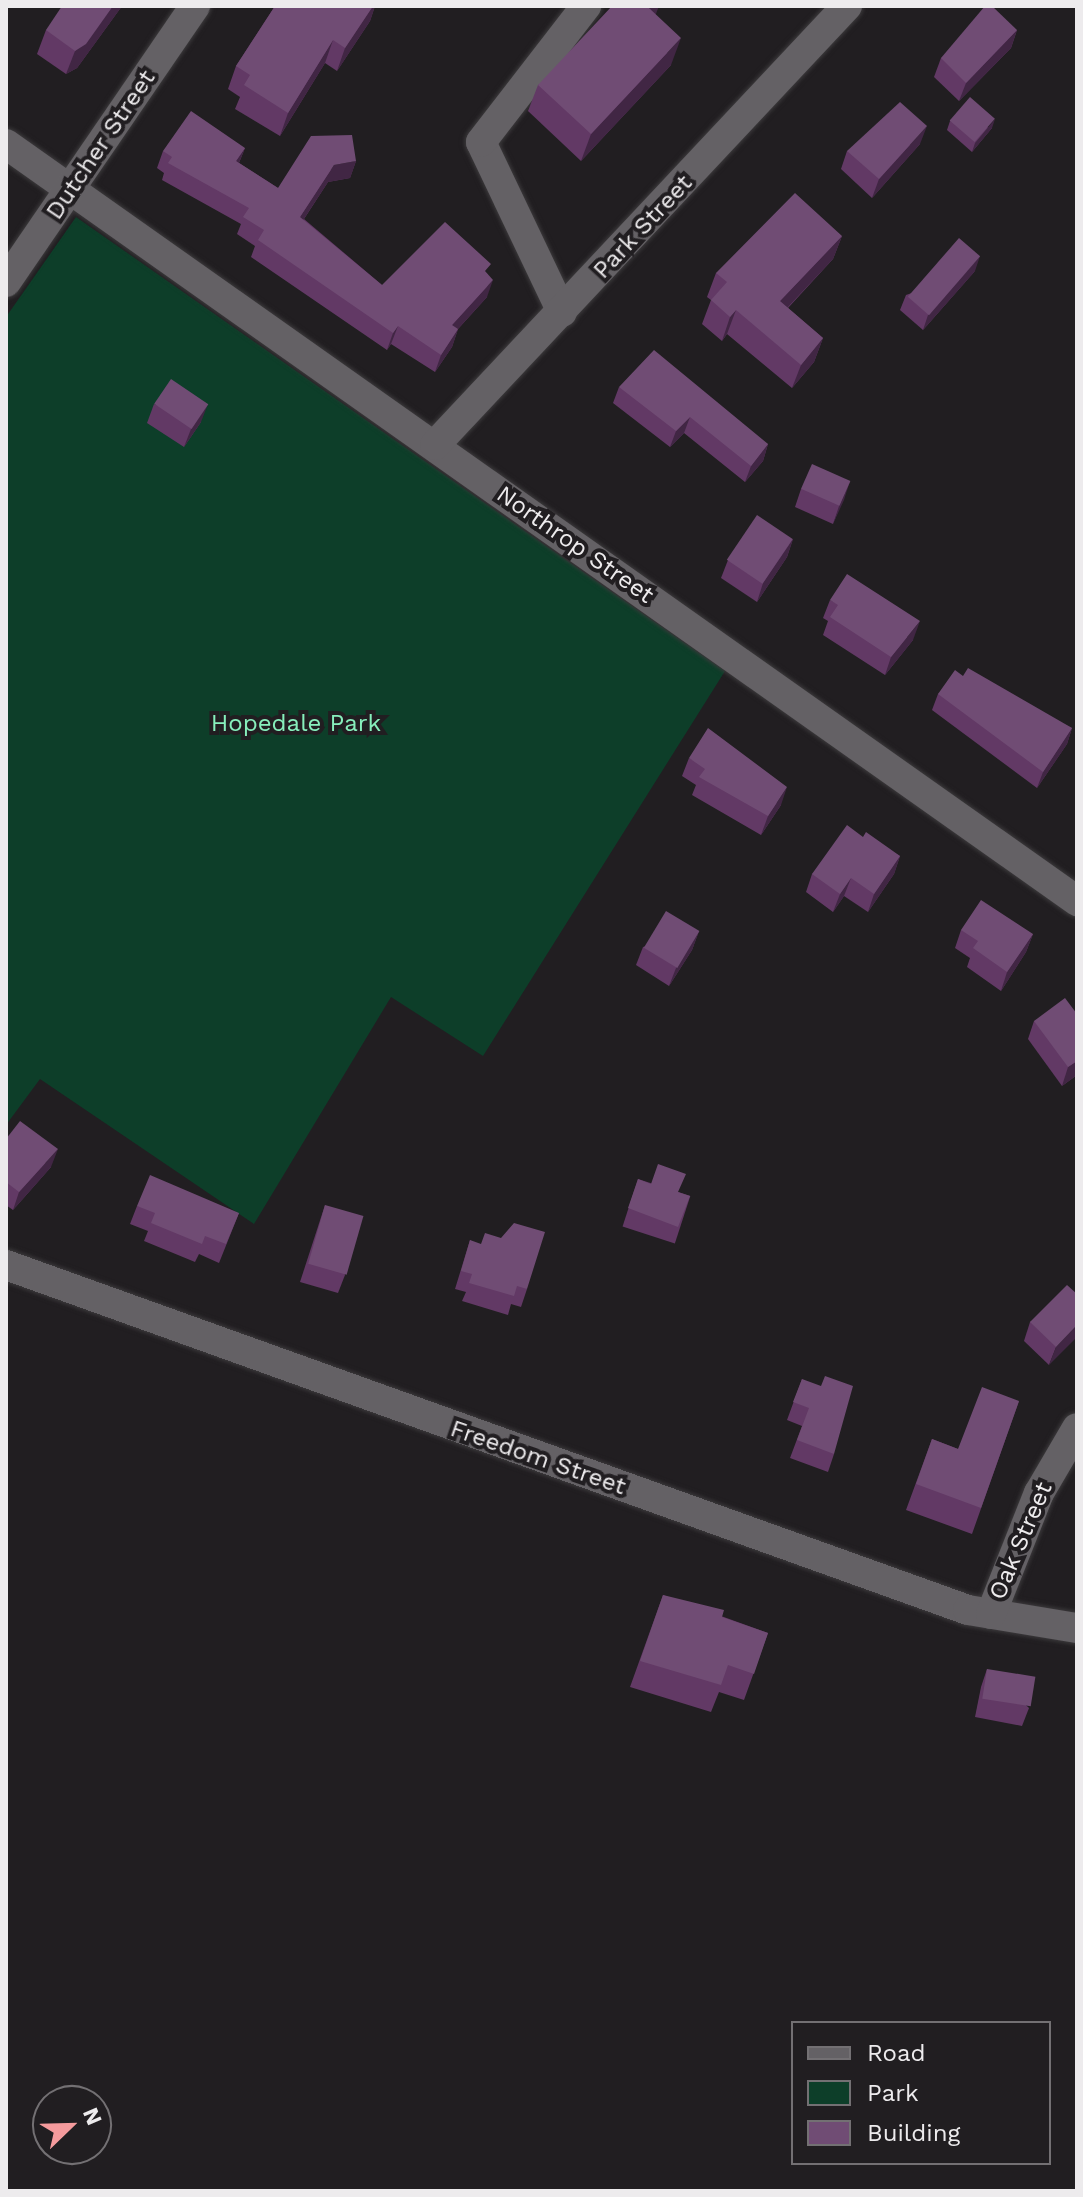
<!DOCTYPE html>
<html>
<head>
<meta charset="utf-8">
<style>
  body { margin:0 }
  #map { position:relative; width:1083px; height:2197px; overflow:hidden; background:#211e21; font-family:"Work Sans",sans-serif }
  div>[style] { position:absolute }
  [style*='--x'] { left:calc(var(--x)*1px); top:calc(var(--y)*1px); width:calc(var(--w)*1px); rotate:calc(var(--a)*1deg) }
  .green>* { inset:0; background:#0d3e29 }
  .roads { filter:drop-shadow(0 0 2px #3c3a3c) drop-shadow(0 0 2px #3c3a3c) }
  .minor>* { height:30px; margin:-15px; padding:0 15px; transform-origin:15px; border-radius:15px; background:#646165 }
  .wall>* { inset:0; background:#623965; transform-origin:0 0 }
  .shaded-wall>* { inset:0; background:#412644 }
  .building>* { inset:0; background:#704c74; transform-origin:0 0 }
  span { translate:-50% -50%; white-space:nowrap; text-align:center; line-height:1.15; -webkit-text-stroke:8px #211e21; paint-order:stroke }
  .street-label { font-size:24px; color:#edebed }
  .park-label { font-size:24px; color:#87efbc }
  .frame { position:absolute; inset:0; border:8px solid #edebed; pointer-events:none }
  .legend { position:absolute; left:791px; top:2021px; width:260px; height:144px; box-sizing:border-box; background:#211e21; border:2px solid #737073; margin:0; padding:10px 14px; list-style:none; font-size:24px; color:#edebed }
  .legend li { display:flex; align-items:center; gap:16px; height:40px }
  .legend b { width:40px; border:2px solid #737073 }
  .north { position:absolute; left:32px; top:2085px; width:80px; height:80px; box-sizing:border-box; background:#211e21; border:2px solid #737073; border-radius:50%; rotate:67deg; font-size:22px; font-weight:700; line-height:32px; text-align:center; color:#edebed }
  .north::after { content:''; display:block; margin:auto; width:28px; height:36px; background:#f59b9d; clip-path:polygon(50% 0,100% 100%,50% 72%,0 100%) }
</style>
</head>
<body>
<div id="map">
  <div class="green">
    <div style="clip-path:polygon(76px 217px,725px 671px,483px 1056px,391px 997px,254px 1224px,40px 1079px,6px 1125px,6px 317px)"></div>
  </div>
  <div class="roads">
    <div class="minor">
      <div style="--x:6;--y:144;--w:1312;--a:35.25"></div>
      <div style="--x:6;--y:282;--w:335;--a:-55.6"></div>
      <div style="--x:562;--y:312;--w:188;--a:-115.5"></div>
      <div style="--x:481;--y:142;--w:172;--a:-52.3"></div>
      <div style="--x:435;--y:445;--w:602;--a:-46.82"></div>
      <div style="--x:6;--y:1265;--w:1022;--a:19.73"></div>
      <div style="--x:968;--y:1610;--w:110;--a:9.4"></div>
      <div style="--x:991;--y:1614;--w:130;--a:-68.4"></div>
      <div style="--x:1039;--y:1493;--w:75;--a:-59.7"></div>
    </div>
  </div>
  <div class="wall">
    <div style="clip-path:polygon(122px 6px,77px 68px,66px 74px,37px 54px,46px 30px)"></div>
    <div style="clip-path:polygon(275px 6px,375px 6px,370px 21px,337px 71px,325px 63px,280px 136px,235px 109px,240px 97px,228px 89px,236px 66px)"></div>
    <div style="clip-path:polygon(656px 15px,671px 65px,581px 161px,528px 111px,538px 85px)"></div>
    <div style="clip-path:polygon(1017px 30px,1011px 48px,959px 101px,934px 77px,941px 58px)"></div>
    <div style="clip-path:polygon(950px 121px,992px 128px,972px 152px,947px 130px)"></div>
    <div style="clip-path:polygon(920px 144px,872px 198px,841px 169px,847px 151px)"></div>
    <div style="clip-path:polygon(245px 148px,239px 163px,278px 188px,356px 161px,350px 178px,328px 182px,304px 219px,382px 285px,488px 274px,487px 297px,458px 329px,452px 347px,435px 372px,391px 344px,387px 350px,251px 257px,255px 246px,237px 234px,241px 224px,162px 180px,164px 173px,157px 168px,163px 151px)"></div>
    <div style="clip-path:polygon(842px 236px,833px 259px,788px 308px,823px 338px,814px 362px,792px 388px,727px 334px,722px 341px,702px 324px,711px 300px,707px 297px,716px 273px)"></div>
    <div style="clip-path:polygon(975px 271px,923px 330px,900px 310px,906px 295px)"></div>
    <div style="clip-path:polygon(619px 387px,768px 444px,763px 461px,745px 482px,684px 433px,670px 447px,613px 403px)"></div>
    <div style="clip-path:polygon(154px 404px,201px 422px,184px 447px,147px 423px)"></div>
    <div style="clip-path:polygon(850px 481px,833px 524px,795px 507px,801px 489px)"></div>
    <div style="clip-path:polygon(793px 539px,787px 557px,757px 602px,721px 578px,728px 560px)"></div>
    <div style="clip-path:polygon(830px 600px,913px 640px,885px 675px,823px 635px,828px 621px,823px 618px)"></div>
    <div style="clip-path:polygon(963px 676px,1072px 728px,1067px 744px,1037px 788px,932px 710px,938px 694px)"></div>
    <div style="clip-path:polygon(689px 758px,781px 805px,761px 835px,692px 795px,696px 785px,682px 776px)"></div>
    <div style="clip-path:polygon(863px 837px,900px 856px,894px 874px,868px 912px,844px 896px,833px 912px,806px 892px,812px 874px)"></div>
    <div style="clip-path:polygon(961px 930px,1033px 934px,1026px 952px,1001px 991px,967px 967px,970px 958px,955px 948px)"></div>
    <div style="clip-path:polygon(699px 931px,692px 950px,669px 986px,636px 965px,643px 947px)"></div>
    <div style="clip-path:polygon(1077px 1014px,1077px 1075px,1062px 1086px,1028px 1039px,1034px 1021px)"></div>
    <div style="clip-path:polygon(6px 1139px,51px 1167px,13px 1210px,6px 1205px)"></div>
    <div style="left:638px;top:1179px;width:55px;height:50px;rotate:18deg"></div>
    <div style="clip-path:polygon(325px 1205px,345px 1275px,338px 1293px,300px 1282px)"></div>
    <div style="clip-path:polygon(137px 1206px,239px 1213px,219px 1263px,199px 1254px,195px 1262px,144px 1241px,148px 1231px,130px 1224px)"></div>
    <div style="clip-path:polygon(470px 1240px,527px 1289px,521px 1307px,511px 1304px,508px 1315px,462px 1301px,466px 1292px,455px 1289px)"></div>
    <div style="clip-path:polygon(1077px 1294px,1049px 1365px,1024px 1341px,1030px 1322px)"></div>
    <div style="clip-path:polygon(802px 1379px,834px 1454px,828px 1472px,790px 1458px,802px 1426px,787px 1420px)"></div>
    <div style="clip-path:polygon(1019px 1401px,972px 1534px,906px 1510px,932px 1439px,958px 1449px)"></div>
    <div style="clip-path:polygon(663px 1595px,768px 1633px,744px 1700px,719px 1692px,711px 1712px,630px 1687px)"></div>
    <div style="clip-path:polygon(987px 1669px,1029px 1708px,1022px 1726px,975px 1717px,981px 1687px)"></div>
  </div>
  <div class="shaded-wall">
    <div style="clip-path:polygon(113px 6px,122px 6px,77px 68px,66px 74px,75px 51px)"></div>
    <div style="clip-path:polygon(373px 6px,375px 6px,370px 21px,337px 71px,345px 48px)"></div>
    <div style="clip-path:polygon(651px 6px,659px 6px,654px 19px,649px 8px)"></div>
    <div style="clip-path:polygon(1017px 30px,1011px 48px,959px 101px,966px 83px)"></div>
    <div style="clip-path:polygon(681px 38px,671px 65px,581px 161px,591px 134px)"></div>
    <div style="clip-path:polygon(333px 40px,325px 63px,280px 136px,288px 113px)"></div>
    <div style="clip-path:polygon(995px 119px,992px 128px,972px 152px,975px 143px)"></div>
    <div style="clip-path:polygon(927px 126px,920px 144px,872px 198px,879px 179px)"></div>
    <div style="clip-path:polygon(245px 148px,238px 165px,236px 161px)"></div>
    <div style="clip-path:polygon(356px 161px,350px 178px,328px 182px,294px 234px,300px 217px,334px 165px)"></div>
    <div style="clip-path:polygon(842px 236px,833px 259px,771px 325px,780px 301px)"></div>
    <div style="clip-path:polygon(980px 256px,975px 271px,923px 330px,928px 315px)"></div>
    <div style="clip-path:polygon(493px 280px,487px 297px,446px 342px,452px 325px)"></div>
    <div style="clip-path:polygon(736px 310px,727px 334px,722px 341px,730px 317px)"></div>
    <div style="clip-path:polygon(398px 326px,391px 344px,387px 350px,393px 333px)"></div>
    <div style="clip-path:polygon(458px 329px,452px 347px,435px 372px,441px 355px)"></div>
    <div style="clip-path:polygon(823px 338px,814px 362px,792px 388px,801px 365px)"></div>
    <div style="clip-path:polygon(208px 404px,201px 422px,184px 447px,191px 429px)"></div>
    <div style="clip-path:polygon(690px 417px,684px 433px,670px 447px,676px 431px)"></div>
    <div style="clip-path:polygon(768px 444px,763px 461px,745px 482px,751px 466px)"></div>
    <div style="clip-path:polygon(850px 481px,844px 500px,833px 524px,839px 506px)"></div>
    <div style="clip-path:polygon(793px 539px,787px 557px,757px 602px,763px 583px)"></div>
    <div style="clip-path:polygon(920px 621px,913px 640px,885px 675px,891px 657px)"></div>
    <div style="clip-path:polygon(1072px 728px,1067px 744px,1037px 788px,1043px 772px)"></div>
    <div style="clip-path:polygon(787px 787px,781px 805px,761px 835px,768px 816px)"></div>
    <div style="clip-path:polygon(900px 856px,894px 874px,868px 912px,874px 894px)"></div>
    <div style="clip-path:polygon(851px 878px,844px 896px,833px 912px,840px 894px)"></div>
    <div style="clip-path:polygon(699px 931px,692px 950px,669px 986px,676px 968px)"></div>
    <div style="clip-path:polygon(1033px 934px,1026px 952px,1001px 991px,1007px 972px)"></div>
    <div style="clip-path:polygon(1077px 1061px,1077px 1075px,1062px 1086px,1068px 1067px)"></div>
    <div style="clip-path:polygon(58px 1149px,51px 1167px,13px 1210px,19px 1192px)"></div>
    <div style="clip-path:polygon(1077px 1325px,1077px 1337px,1049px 1365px,1056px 1347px)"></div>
  </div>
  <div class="building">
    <div style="clip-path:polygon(62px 6px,113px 6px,86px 44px,75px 51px,46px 30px)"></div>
    <div style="clip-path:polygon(275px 6px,373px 6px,345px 48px,333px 40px,288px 113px,244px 85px,250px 75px,236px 66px)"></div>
    <div style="clip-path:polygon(612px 6px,651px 6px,649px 8px,681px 38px,591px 134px,538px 85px)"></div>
    <div style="clip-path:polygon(985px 6px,992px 6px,1017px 30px,966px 83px,941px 58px)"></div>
    <div style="left:970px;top:97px;width:33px;height:31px;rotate:41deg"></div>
    <div style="clip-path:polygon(900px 102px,927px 126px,879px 179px,847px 151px)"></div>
    <div style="clip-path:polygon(191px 111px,245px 148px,236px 161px,278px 188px,311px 136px,352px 135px,356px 161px,334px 165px,300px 217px,382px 285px,445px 222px,491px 264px,485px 271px,493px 280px,452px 325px,458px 329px,441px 355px,398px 326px,393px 333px,258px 240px,264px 230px,243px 217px,249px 208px,168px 163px,172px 157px,163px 151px)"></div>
    <div style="clip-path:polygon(795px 193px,842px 236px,780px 301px,823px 338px,801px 365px,736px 310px,730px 317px,711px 300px,727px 282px,716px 273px)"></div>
    <div style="left:959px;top:238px;width:28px;height:78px;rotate:41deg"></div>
    <div style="clip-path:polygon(654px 350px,768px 444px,751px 466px,690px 417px,676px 431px,619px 387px)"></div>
    <div style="left:171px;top:379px;width:45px;height:30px;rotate:34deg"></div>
    <div style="left:812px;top:464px;width:42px;height:27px;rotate:24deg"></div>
    <div style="left:757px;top:515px;width:43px;height:54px;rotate:34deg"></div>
    <div style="clip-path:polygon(847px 574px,920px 621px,891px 657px,830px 617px,838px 605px,830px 600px)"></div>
    <div style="clip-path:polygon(968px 668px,1072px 728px,1043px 772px,938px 694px,955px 670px,963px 676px)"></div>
    <div style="clip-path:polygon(708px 728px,787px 787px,768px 816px,699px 777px,705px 769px,689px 758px)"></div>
    <div style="clip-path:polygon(847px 825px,863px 837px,866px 832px,900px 856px,874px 894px,851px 878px,840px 894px,812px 874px)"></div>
    <div style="clip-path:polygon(981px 900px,1033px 934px,1007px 972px,973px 948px,978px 941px,961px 930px)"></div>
    <div style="left:666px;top:911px;width:39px;height:43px;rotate:31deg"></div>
    <div style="clip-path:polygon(1065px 998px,1077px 1014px,1077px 1061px,1068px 1067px,1034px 1021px)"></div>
    <div style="clip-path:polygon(20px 1121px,58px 1149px,19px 1192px,6px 1182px,6px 1139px)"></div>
    <div style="clip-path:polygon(658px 1164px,686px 1174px,678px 1192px,690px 1196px,678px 1227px,628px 1208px,638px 1179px,651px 1184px)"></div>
    <div style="clip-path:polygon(150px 1175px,239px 1213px,226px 1244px,205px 1236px,202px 1244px,151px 1223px,155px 1213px,137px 1206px)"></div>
    <div style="left:325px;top:1205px;width:40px;height:61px;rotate:16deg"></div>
    <div style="clip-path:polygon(514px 1223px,545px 1232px,527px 1289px,517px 1286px,514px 1296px,469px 1283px,472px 1274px,461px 1271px,470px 1240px,481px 1244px,485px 1233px,501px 1238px)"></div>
    <div style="clip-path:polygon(1067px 1285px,1077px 1294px,1077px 1325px,1056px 1347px,1030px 1322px)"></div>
    <div style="clip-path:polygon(825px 1376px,853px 1386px,834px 1454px,797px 1440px,809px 1408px,793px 1402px,802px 1379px,821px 1386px)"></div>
    <div style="clip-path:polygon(982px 1387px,1019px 1401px,981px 1508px,916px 1484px,932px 1439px,958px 1449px)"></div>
    <div style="clip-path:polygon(663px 1595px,724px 1610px,722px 1617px,768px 1633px,754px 1674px,728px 1665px,721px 1685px,640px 1661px)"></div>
    <div style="left:987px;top:1669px;width:49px;height:30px;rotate:9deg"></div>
  </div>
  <div class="street-label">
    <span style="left:101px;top:145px;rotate:-56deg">Dutcher Street</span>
    <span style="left:643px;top:227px;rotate:-47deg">Park Street</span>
    <span style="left:575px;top:545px;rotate:35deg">Northrop Street</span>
    <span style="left:538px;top:1458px;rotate:19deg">Freedom Street</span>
    <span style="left:1021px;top:1541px;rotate:-67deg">Oak Street</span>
  </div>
  <div class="park-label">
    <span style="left:296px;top:724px">Hopedale Park</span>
  </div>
  <div class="frame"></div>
  <ul class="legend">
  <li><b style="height:10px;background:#646165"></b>Road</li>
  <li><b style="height:22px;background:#0d3e29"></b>Park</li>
  <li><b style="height:22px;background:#704c74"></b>Building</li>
  </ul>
  <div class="north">N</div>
</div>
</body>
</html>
